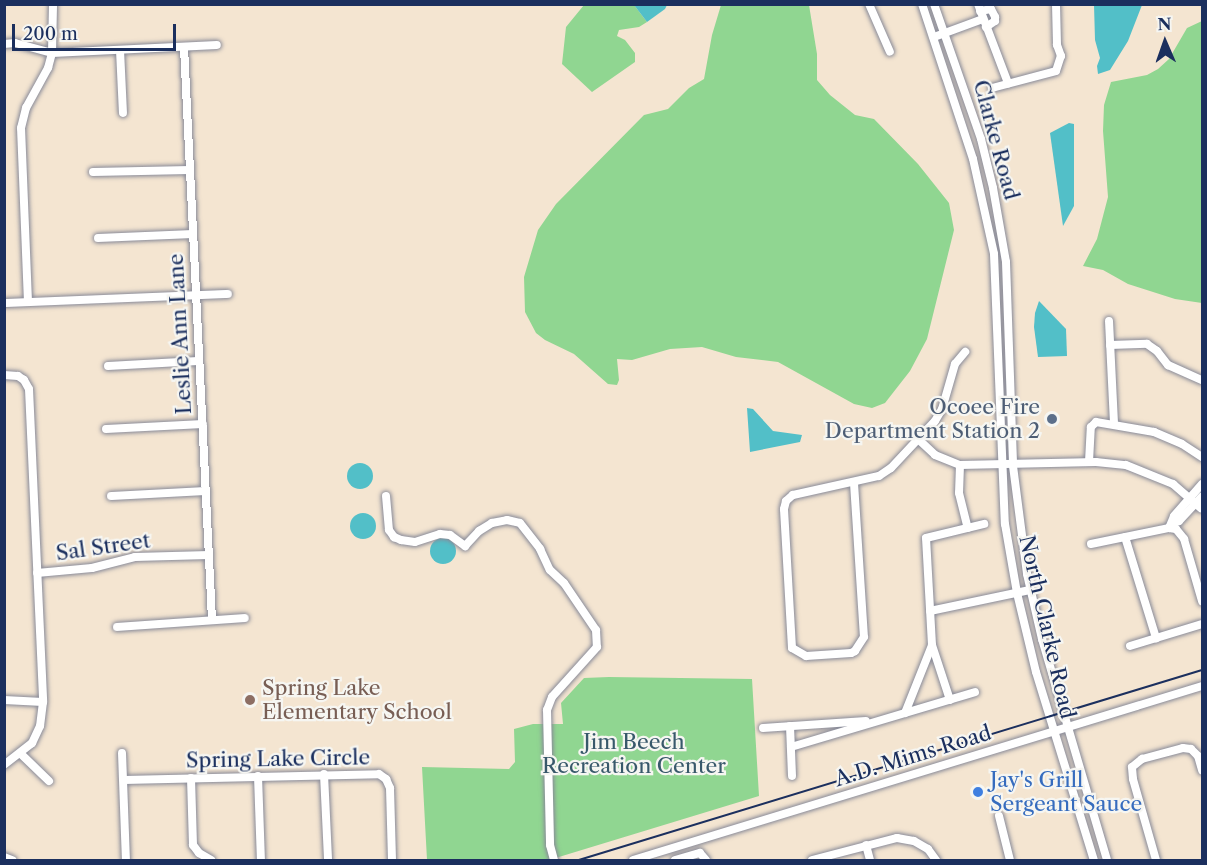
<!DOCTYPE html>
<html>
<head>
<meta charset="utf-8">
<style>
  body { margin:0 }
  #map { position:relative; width:1207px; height:865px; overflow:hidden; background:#f4e5d1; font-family:"Libre Caslon Text",serif }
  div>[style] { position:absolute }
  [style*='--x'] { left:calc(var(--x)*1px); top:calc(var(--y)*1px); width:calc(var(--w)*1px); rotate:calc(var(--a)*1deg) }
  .green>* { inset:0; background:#90d691 }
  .water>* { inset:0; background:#52bfc8 }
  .round { border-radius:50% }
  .roads { filter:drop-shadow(0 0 2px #888a98) drop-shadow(0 0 2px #888a98) }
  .minor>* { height:8px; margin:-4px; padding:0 4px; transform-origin:4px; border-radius:4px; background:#fff }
  .rail>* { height:1.5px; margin:-0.75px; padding:0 0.75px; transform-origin:0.75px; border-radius:0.75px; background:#1b2f5e }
  .dots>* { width:16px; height:16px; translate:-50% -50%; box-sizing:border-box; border:3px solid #f6f6f2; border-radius:50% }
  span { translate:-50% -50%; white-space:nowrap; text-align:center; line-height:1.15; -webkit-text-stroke:4.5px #f6f6f2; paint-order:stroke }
  .street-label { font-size:21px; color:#1b2f5e }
  .service-label { font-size:21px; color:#4e5e75 }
  .right { translate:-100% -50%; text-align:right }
  .education-label { font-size:21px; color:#785e54 }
  .left { translate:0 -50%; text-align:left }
  .park-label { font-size:21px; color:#38596b }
  .shop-label { font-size:21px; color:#366cbe }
  .frame { position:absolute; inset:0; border:6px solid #1b2f5e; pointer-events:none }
  .north { position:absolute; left:1135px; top:12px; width:60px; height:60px; -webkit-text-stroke:4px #f6f6f2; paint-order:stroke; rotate:358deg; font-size:16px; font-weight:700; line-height:24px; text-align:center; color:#1b2f5e }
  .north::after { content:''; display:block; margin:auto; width:21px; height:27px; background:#1b2f5e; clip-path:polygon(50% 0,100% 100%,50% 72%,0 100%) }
  .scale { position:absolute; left:12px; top:24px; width:164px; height:27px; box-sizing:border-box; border:3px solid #1b2f5e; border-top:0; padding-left:8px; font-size:18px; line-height:21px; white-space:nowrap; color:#1b2f5e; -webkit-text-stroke:4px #f6f6f2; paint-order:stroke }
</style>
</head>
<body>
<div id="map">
  <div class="green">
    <div style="clip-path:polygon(584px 5px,634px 5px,647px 22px,639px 27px,619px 30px,617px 36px,625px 40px,635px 53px,635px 62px,592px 92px,562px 64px,566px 27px)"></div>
    <div style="clip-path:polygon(721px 5px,809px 5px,817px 54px,817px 80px,830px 95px,855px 115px,874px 119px,918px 164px,949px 203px,954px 230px,927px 339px,910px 371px,885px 403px,872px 408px,854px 404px,778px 362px,736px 357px,702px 347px,670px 349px,632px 360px,617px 359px,619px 380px,617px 385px,608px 384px,574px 354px,545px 340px,536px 333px,525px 312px,524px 277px,538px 230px,556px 204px,644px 115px,668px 109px,689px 88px,704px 79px,712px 35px)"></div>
    <div style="clip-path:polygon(1202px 21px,1202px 303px,1175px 299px,1128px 284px,1103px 270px,1083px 266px,1097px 239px,1108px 197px,1103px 131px,1104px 105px,1111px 82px,1147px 75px,1158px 69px,1169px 59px,1187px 28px)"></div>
    <div style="clip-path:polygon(609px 677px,752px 679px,759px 796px,549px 860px,427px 860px,422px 767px,509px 769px,515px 762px,514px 729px,533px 724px,563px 724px,561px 703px,584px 678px)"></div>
  </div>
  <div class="water">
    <div style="clip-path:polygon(634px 5px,667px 5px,665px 9px,647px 22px)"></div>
    <div style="clip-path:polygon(1094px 5px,1142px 5px,1128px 41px,1110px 70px,1098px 74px,1097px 66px,1100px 58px,1095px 40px)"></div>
    <div style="clip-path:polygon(1069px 123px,1074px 124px,1074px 206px,1063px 226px,1050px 133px)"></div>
    <div style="clip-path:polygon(1039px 301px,1066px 329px,1067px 356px,1038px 357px,1034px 327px,1035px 313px)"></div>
    <div style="clip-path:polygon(747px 408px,753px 409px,773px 431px,802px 435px,800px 442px,750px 452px)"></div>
    <div class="round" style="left:347px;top:463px;width:26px;height:26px"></div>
    <div class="round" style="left:350px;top:513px;width:26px;height:26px"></div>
    <div class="round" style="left:430px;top:538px;width:26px;height:26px"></div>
  </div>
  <div class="roads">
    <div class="minor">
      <div style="--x:869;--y:4;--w:52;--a:66.4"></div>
      <div style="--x:922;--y:4;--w:163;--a:71.8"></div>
      <div style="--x:973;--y:159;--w:97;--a:77.5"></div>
      <div style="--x:994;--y:254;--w:270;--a:87.7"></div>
      <div style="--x:1005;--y:524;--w:70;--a:80.1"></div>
      <div style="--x:1017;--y:593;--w:81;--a:76.5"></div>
      <div style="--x:1036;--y:672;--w:197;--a:72.9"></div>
      <div style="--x:934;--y:4;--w:143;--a:70.8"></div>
      <div style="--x:981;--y:139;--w:50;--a:76.2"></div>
      <div style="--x:993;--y:188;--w:75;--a:80"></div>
      <div style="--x:1006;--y:262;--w:204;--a:88"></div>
      <div style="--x:1013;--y:466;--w:109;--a:82.6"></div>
      <div style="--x:1027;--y:574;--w:67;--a:77"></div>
      <div style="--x:1042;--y:639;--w:230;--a:73.6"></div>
      <div style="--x:978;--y:4;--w:85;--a:69.2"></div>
      <div style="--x:980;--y:11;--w:11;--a:-10"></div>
      <div style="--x:991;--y:9;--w:9;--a:63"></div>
      <div style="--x:995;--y:17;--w:4;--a:90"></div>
      <div style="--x:995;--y:21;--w:11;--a:146"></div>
      <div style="--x:934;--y:37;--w:52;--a:-20.2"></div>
      <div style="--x:4;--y:44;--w:11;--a:-5"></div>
      <div style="--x:15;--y:43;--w:38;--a:15"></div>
      <div style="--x:52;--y:53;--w:165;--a:-2.8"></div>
      <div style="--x:184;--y:47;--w:574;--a:87.2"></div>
      <div style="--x:120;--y:50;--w:63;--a:87.3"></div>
      <div style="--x:992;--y:88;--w:66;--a:-14.9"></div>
      <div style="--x:1056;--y:71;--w:16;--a:-72"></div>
      <div style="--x:1061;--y:56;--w:12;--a:-110"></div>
      <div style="--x:1057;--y:45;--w:41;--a:-91.4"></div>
      <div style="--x:93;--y:172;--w:97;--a:-1.2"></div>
      <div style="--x:98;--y:238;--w:95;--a:-2.4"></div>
      <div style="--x:28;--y:302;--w:174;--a:-92.3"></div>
      <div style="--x:21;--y:128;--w:21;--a:-76"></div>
      <div style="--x:26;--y:108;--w:46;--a:-61.2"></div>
      <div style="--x:48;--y:68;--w:16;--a:-75"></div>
      <div style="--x:52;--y:53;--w:49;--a:-88.8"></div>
      <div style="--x:4;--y:303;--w:224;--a:-2.3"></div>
      <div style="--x:1109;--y:321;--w:103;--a:87.2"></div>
      <div style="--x:1110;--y:345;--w:37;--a:-2"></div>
      <div style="--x:1147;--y:344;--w:12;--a:35"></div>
      <div style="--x:1157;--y:351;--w:18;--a:52"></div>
      <div style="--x:1168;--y:365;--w:37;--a:24"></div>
      <div style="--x:108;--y:366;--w:90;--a:-3.2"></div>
      <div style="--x:4;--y:375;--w:14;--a:4"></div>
      <div style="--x:18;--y:376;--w:7;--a:34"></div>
      <div style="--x:24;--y:380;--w:10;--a:61"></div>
      <div style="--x:29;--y:389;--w:313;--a:87.4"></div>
      <div style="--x:43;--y:702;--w:24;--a:97"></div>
      <div style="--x:40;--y:726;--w:19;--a:115"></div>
      <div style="--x:32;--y:743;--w:36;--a:142"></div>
      <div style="--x:106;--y:429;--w:97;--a:-3"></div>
      <div style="--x:918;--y:439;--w:23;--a:43"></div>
      <div style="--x:935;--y:455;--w:27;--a:22"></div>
      <div style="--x:960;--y:465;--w:136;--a:-1.3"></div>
      <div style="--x:1096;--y:462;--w:30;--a:6"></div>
      <div style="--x:1126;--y:465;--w:51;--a:22"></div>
      <div style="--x:1173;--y:484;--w:37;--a:41"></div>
      <div style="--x:1089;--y:462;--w:35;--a:-87"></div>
      <div style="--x:1091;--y:427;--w:7;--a:-45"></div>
      <div style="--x:1096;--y:422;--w:59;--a:9.8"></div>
      <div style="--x:1154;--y:432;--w:30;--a:23"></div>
      <div style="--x:1182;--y:444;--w:24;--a:33"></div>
      <div style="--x:960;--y:465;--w:28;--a:92"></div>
      <div style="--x:959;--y:493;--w:36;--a:76"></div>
      <div style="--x:854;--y:483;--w:154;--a:86.3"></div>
      <div style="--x:864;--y:637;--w:17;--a:123"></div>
      <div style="--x:855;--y:651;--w:4;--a:153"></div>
      <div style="--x:851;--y:653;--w:45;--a:176.2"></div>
      <div style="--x:806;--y:656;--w:16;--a:-150"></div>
      <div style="--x:792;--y:648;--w:139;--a:-93.3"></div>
      <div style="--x:784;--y:509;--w:8;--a:-76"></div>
      <div style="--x:786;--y:501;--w:9;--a:-41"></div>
      <div style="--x:793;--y:495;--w:88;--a:-12.5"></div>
      <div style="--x:879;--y:476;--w:14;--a:-34"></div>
      <div style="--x:891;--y:468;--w:64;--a:-46.9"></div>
      <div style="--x:935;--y:421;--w:14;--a:-60"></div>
      <div style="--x:942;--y:409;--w:47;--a:-73.9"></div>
      <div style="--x:955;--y:364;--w:16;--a:-50"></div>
      <div style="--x:111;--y:496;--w:95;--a:-3"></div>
      <div style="--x:386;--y:496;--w:34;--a:85"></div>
      <div style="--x:389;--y:530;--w:9;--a:54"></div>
      <div style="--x:394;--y:537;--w:8;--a:23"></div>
      <div style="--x:401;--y:540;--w:14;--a:8"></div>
      <div style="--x:415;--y:542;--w:26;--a:-18"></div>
      <div style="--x:440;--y:534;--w:10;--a:6"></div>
      <div style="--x:450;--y:535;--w:19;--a:36"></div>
      <div style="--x:465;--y:546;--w:21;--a:-47"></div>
      <div style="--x:479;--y:531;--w:15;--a:-32"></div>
      <div style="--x:492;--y:523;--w:15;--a:-11"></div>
      <div style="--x:507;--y:520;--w:13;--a:13"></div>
      <div style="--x:520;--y:523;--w:33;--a:52"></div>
      <div style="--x:540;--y:549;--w:23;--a:65"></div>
      <div style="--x:550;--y:570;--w:19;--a:43"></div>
      <div style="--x:564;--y:583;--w:57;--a:55.8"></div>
      <div style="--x:596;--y:630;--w:17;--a:87"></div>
      <div style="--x:597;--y:647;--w:67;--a:132"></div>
      <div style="--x:552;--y:697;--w:14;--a:111"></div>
      <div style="--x:547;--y:710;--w:135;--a:88.7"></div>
      <div style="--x:550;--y:845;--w:16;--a:75"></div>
      <div style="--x:1173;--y:523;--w:6;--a:-18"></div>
      <div style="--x:1179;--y:521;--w:34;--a:-47"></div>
      <div style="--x:1169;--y:528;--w:7;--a:8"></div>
      <div style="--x:1176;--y:529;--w:13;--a:51"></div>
      <div style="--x:1184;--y:539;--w:65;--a:73.8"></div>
      <div style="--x:1125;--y:537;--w:106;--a:72.9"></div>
      <div style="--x:1091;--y:544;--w:80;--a:-11.6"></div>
      <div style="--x:1169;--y:528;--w:13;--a:-67"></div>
      <div style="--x:1174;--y:516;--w:43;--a:-48.8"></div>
      <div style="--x:37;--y:573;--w:55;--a:-5.2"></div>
      <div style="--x:92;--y:568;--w:44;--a:-14.3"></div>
      <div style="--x:135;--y:557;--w:74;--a:-1.5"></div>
      <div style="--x:930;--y:611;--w:102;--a:-11.9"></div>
      <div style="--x:117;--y:627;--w:128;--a:-4"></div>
      <div style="--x:1130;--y:646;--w:75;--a:-17"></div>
      <div style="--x:4;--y:700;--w:39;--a:3"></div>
      <div style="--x:950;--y:700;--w:58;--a:-108.1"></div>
      <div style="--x:932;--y:645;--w:107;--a:-93.2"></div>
      <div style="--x:926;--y:538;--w:60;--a:-13.6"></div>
      <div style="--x:905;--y:713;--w:73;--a:-68.3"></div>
      <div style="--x:790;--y:726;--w:50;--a:87.7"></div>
      <div style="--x:763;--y:728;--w:103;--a:-3.9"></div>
      <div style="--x:791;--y:747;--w:192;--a:-16.6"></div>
      <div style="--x:122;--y:753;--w:107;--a:87.9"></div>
      <div style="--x:21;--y:754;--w:39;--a:44"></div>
      <div style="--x:324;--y:774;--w:86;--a:87.3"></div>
      <div style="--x:258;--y:776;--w:84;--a:88"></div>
      <div style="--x:191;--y:778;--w:67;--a:88.3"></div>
      <div style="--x:193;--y:845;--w:10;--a:53"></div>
      <div style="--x:199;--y:853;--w:14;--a:30"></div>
      <div style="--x:124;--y:780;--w:255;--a:-1.3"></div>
      <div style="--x:379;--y:774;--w:9;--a:36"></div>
      <div style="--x:386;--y:779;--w:10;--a:66"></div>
      <div style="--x:390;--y:788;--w:72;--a:88.4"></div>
      <div style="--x:999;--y:816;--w:45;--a:76"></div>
      <div style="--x:866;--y:845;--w:16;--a:75"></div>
      <div style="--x:4;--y:857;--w:9;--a:21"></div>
      <div style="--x:633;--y:860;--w:595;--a:-17"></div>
      <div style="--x:675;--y:860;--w:26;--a:-16"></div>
      <div style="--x:700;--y:853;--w:9;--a:49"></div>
      <div style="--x:812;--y:860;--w:88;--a:-14.5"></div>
      <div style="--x:897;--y:838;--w:17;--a:10"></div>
      <div style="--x:914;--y:841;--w:16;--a:30"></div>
      <div style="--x:928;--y:849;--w:14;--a:54"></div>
      <div style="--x:1156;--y:860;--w:84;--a:-105.9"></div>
      <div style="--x:1133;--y:779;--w:12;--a:-95"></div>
      <div style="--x:1132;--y:767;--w:13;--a:-39"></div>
      <div style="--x:1142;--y:759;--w:42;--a:-15"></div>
      <div style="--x:1183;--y:748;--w:8;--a:7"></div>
      <div style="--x:1191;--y:749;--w:10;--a:45"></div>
      <div style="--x:1198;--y:756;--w:15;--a:74"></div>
    </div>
  </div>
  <div class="rail">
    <div style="--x:579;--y:860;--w:651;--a:-16.96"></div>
  </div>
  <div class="dots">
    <div style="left:1052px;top:419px;background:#5c6f8a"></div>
    <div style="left:250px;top:700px;background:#8d6e63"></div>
    <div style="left:978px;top:792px;background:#3f7fe0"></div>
  </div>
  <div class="street-label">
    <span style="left:996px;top:140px;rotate:75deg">Clarke Road</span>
    <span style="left:180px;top:334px;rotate:-93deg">Leslie Ann Lane</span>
    <span style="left:103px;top:547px;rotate:-8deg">Sal Street</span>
    <span style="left:1047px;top:627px;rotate:77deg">North Clarke Road</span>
    <span style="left:913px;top:756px;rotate:-17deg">A.D. Mims Road</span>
    <span style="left:278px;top:759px;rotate:-1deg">Spring Lake Circle</span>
  </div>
  <div class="service-label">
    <span class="right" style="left:1040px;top:419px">Ocoee Fire<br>Department Station 2</span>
  </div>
  <div class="education-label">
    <span class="left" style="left:262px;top:700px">Spring Lake<br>Elementary School</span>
  </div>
  <div class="park-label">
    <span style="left:634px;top:754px">Jim Beech<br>Recreation Center</span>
  </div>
  <div class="shop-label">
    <span class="left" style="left:990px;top:792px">Jay's Grill<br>Sergeant Sauce</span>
  </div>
  <div class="frame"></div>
  <div class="north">N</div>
  <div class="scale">200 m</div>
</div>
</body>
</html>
